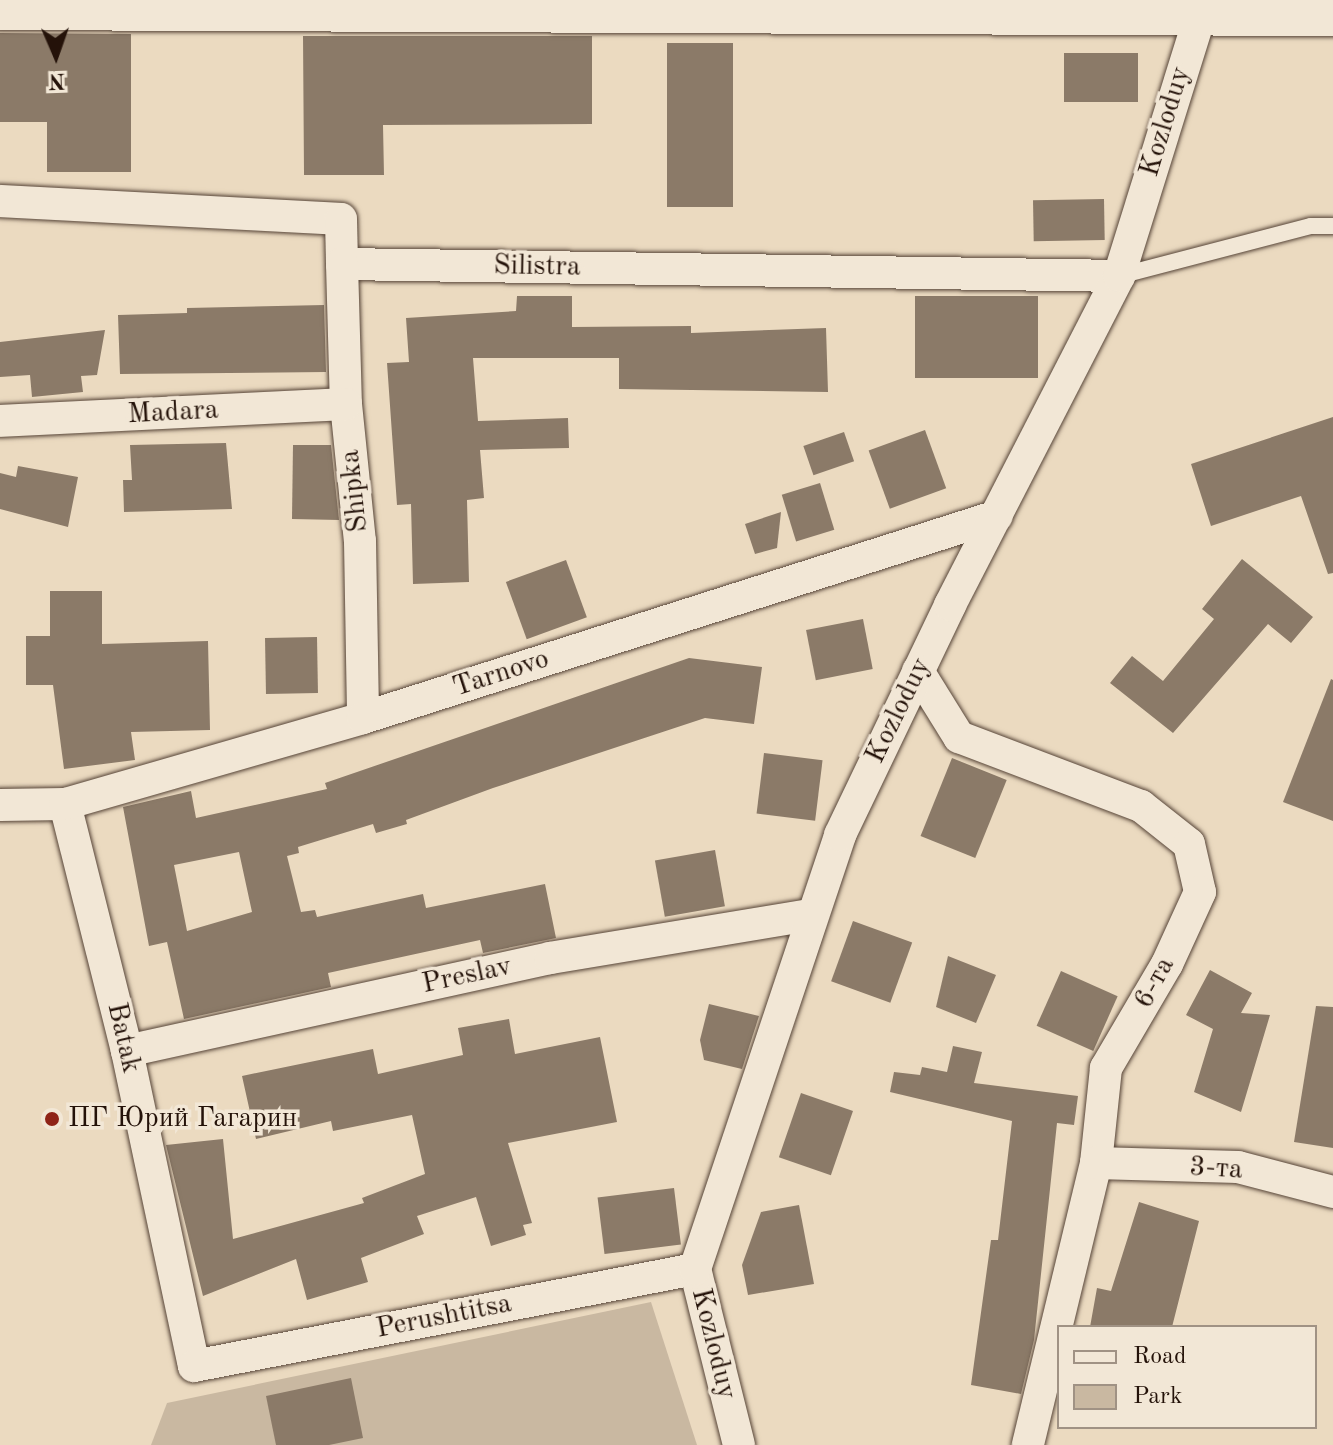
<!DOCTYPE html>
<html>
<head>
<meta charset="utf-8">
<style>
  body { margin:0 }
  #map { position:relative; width:1333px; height:1445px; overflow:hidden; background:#ebdac0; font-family:"Old Standard TT",serif }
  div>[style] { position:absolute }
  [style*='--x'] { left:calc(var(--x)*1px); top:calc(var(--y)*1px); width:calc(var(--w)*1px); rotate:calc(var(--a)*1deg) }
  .green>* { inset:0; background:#c9b8a1 }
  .building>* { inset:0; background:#8b7a68; transform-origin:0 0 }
  .roads { filter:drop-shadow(0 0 2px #564437) drop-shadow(0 0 2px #564437) }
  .lane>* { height:16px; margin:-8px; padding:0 8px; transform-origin:8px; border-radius:8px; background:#f2e7d6 }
  .street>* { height:32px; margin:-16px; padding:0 16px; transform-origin:16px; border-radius:16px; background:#f2e7d6 }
  .secondary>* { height:44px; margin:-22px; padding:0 22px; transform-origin:22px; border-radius:22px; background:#f2e7d6 }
  .dots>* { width:22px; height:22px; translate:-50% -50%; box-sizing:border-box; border:4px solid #f2e7d6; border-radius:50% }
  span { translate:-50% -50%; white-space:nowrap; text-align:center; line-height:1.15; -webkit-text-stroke:7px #f2e7d6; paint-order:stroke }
  .street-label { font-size:28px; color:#241209 }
  .poi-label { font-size:28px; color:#241209 }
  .left { translate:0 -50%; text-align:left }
  .legend { position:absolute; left:1057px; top:1325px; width:260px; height:104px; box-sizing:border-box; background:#f2e7d6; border:2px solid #a09284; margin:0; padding:10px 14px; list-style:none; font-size:24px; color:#241209 }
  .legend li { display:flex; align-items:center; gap:16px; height:40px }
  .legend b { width:40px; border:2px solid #a09284 }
  .north { position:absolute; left:16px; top:16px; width:80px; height:80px; -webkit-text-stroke:6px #f2e7d6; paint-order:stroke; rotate:178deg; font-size:22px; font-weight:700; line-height:32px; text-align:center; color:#241209 }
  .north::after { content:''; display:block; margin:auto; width:28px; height:36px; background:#241209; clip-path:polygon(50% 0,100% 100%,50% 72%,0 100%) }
</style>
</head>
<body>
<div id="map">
  <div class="green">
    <div style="clip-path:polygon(651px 1302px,697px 1445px,151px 1445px,167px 1403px)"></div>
  </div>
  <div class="building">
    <div style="clip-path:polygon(0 33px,131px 34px,131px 172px,47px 172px,47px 122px,0 122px)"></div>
    <div style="clip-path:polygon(303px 36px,592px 36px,592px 124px,383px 125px,384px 175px,304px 175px)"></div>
    <div style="left:667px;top:43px;width:66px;height:164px"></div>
    <div style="left:1064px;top:53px;width:74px;height:49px"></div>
    <div style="left:1104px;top:199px;width:41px;height:71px;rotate:89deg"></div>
    <div style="clip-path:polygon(517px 296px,572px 296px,572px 327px,691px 326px,691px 333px,826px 328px,828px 392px,619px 389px,619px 358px,473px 358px,478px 421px,568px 418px,569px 448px,480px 450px,484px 498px,467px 500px,469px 582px,413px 584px,411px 504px,397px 505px,387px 363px,409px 362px,406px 318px,516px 311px)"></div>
    <div style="left:915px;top:296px;width:123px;height:82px"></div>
    <div style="clip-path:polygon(324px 305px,326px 372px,120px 374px,118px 315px,187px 313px,187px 308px)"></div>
    <div style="clip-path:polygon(105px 330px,97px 375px,81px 376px,83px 392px,32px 397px,30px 375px,0 377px,0 342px)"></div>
    <div style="clip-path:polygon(1333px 417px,1333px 573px,1328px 574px,1301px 496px,1211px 526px,1191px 464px)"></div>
    <div style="left:925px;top:430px;width:62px;height:60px;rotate:70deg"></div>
    <div style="left:844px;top:432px;width:31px;height:43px;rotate:71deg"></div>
    <div style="clip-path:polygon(226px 443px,232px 509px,124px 512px,123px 480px,132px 480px,130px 445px)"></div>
    <div style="clip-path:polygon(293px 445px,331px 445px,339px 520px,292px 519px)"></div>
    <div style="clip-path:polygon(18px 466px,78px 477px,68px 527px,0 509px,0 473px,16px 477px)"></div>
    <div style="left:820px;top:483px;width:49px;height:40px;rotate:73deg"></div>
    <div style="clip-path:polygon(781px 512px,777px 548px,755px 554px,745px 524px)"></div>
    <div style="clip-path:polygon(1242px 559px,1313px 617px,1291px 643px,1268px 624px,1173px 733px,1110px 683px,1132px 656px,1163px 681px,1214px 619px,1202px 609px)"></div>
    <div style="left:566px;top:560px;width:61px;height:64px;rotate:70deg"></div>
    <div style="clip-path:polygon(50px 591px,102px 591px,102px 644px,208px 641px,210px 730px,131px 732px,135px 760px,64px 769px,53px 685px,26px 685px,26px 636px,50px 636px)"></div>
    <div style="left:863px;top:619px;width:51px;height:58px;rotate:79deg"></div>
    <div style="left:317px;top:637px;width:56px;height:52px;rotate:89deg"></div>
    <div style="clip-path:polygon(evenodd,689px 658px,762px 667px,754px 724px,705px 718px,493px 788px,406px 820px,407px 824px,376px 833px,373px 824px,298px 847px,299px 853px,287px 856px,301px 912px,315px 910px,317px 917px,423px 894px,426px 908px,545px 884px,556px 938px,483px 953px,480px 940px,328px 973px,331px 987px,184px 1019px,167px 942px,149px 946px,123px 807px,191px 791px,196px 818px,327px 789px,325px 783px,689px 658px,239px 852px,252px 912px,187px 931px,174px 865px,239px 852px)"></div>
    <div style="clip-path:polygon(1331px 679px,1333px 680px,1333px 821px,1283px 802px)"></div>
    <div style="left:764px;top:753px;width:59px;height:61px;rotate:7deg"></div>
    <div style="left:952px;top:758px;width:59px;height:84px;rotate:22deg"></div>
    <div style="left:715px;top:850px;width:57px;height:61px;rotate:80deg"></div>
    <div style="left:853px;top:921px;width:63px;height:64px;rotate:20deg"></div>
    <div style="clip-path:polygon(948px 956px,996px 975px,976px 1023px,936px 1007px)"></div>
    <div style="clip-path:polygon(1210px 970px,1252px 993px,1241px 1013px,1270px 1015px,1241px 1112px,1194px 1092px,1213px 1029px,1186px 1015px)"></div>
    <div style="left:1061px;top:971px;width:62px;height:60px;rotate:24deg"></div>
    <div style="clip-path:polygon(709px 1004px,759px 1016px,742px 1069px,704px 1060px,700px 1040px)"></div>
    <div style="clip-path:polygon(1316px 1006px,1333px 1007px,1333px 1148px,1294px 1142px)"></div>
    <div style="clip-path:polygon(509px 1019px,515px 1054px,600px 1037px,617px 1122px,508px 1143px,532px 1223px,523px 1225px,526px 1235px,491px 1246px,476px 1197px,417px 1216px,424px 1234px,361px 1258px,368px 1282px,307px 1300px,296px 1259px,203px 1296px,166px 1145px,223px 1139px,233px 1239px,364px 1203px,362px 1198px,425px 1174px,412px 1115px,333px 1131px,331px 1121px,256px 1139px,242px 1076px,373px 1049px,378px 1074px,463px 1055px,458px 1028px)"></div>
    <div style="clip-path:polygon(953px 1046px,982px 1052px,974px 1083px,1078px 1096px,1074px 1125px,1057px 1123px,1034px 1340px,1021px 1394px,971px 1385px,991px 1240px,998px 1240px,1012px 1121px,890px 1092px,894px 1072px,920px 1075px,922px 1067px,947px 1072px)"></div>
    <div style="left:801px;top:1093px;width:55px;height:68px;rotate:19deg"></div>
    <div style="left:674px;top:1188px;width:57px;height:77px;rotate:83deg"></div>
    <div style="clip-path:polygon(1139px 1202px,1199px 1221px,1172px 1327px,1090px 1327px,1097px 1288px,1111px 1291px)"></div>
    <div style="clip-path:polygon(799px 1205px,814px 1284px,748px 1295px,742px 1265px,761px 1212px)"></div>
    <div style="clip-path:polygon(351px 1378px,363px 1438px,329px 1445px,276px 1445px,266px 1396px)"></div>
  </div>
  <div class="roads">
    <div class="lane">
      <div style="--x:1119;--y:276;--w:198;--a:-14.6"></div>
      <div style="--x:1311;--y:226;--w:22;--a:0"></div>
    </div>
    <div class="street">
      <div style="--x:0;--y:201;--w:341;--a:3"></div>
      <div style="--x:341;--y:219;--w:45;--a:88.7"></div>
      <div style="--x:342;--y:264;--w:777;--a:0.88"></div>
      <div style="--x:342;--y:264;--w:140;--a:88.4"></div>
      <div style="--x:346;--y:404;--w:138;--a:84.2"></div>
      <div style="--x:360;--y:541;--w:177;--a:89"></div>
      <div style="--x:0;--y:421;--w:346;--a:-2.8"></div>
      <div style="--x:918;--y:671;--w:78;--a:58.2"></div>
      <div style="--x:959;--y:737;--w:195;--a:20.8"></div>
      <div style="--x:1141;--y:806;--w:61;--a:38.4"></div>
      <div style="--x:1189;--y:844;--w:49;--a:77.1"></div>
      <div style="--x:1200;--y:892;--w:79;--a:114.6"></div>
      <div style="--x:1167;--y:964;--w:121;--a:120.4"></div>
      <div style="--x:1106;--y:1068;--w:96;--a:96"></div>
      <div style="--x:1096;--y:1163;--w:290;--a:103.6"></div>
      <div style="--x:65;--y:804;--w:255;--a:75.9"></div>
      <div style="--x:127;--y:1051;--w:322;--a:78"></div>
      <div style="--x:194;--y:1366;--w:510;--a:-10.96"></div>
      <div style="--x:0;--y:805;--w:65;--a:-0.9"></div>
      <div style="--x:65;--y:804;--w:310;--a:-16.1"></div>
      <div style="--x:363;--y:718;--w:665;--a:-17.67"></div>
      <div style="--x:127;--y:1051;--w:433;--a:-12.4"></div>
      <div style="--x:550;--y:958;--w:264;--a:-9.4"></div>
      <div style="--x:1096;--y:1163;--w:142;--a:1.6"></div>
      <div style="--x:1238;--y:1167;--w:98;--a:14.7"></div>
      <div style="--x:739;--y:1445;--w:181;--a:-104"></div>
      <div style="--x:695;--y:1269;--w:458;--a:-71.5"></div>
      <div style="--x:840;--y:835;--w:255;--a:-64.4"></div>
      <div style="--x:950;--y:605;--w:370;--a:-62.8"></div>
      <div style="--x:1119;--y:276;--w:289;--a:-72.7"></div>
    </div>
    <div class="secondary">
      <div style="--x:0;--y:8;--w:1333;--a:0.26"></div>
    </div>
  </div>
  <div class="dots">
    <div style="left:52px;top:1119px;background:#8f2418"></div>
  </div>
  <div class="street-label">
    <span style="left:1166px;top:122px;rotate:-73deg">Kozloduy</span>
    <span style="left:537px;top:267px;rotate:1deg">Silistra</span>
    <span style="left:173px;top:413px;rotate:-3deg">Madara</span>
    <span style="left:355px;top:491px;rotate:-96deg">Shipka</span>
    <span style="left:501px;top:674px;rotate:-18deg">Tarnovo</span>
    <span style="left:899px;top:711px;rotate:-64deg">Kozloduy</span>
    <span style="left:467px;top:976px;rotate:-12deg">Preslav</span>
    <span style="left:1155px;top:983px;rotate:-61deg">6-та</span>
    <span style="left:123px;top:1038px;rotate:77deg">Batak</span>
    <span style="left:1216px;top:1169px;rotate:4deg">3-та</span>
    <span style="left:444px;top:1317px;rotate:-11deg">Perushtitsa</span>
    <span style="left:713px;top:1344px;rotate:76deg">Kozloduy</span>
  </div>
  <div class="poi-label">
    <span class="left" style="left:68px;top:1119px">ПГ Юрий Гагарин</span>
  </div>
  <ul class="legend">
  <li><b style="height:10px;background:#f2e7d6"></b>Road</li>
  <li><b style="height:22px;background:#c9b8a1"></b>Park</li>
  </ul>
  <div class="north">N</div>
</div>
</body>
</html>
